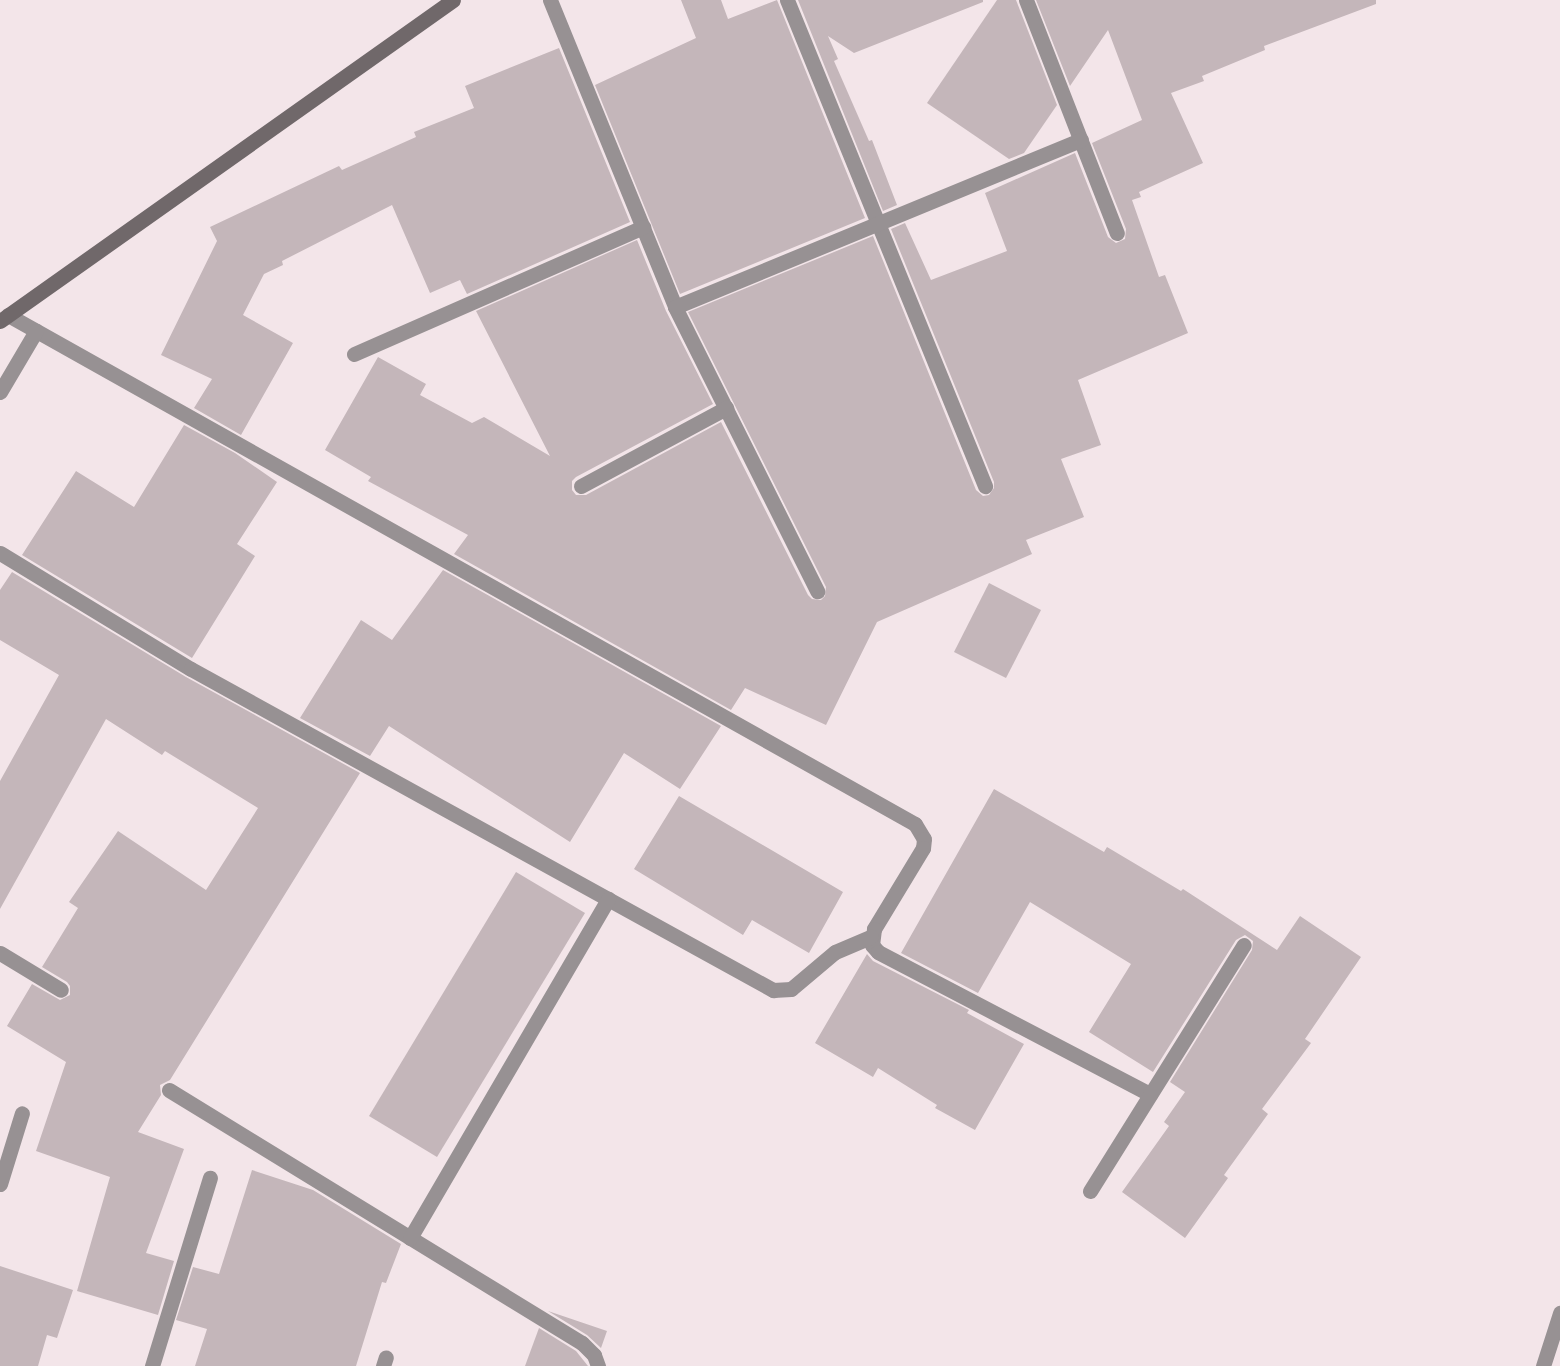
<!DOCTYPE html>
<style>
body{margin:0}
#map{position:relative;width:1560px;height:1366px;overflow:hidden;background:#f3e5e9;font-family:"Work Sans",sans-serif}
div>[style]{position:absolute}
.building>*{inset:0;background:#c4b6ba}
.lane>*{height:15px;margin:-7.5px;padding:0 7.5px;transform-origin:7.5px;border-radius:7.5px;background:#979193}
.street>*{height:15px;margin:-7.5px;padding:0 7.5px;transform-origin:7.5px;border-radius:7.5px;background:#979193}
.secondary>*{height:15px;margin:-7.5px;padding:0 7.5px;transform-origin:7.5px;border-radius:7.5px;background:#70686a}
span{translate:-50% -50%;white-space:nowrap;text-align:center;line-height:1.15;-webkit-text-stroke:4.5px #fef3f6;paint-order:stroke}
</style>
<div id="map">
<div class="building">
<i style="clip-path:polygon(681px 0,721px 0,728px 19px,777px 0,865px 218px,680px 294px,595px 85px,696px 38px)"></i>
<i style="clip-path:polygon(798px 0,983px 0,983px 2px,854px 53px,828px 36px,838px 59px,834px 61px,869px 141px,872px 140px,897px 205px,883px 211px)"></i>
<i style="clip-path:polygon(997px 0,1016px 0,1057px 105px,1024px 153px,1009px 159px,927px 103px)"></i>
<i style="clip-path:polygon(1036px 0,1376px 0,1376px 4px,1264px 46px,1265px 50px,1202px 76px,1204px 81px,1171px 93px,1203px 163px,1139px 192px,1141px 197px,1132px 200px,1159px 277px,1165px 275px,1188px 333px,1078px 380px,1101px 445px,1061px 459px,1084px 517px,1026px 540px,1032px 554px,877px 622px,826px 725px,745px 688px,731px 710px,454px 554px,468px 535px,368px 481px,371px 477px,325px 450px,378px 357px,426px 384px,420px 395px,472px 423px,484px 417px,550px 456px,476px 311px,637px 240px,666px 311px,713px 404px,576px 477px,572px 481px,572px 490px,576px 495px,586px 495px,721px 422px,808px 595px,812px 599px,821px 600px,825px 596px,826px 587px,688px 312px,873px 236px,976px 490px,983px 496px,989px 495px,994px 488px,994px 482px,891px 229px,905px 223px,931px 280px,1007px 251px,985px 193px,1075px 153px,1108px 237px,1116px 243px,1125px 239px,1126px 229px,1092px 143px,1142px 120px,1108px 30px,1070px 86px)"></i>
<i style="clip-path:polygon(559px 48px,630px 222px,467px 294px,460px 280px,430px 293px,392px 205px,282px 261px,283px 265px,264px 274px,243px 315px,293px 343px,241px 435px,194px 408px,212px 379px,161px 355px,217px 241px,210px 227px,339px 166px,342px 170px,416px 137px,414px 132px,474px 108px,465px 86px)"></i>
<i style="clip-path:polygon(184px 425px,235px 453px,277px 482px,237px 544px,255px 556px,192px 658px,22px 555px,76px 471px,134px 507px)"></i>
<i style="clip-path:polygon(443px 570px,721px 726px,680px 789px,624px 753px,570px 842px,389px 726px,370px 756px,300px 718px,361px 620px,392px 640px)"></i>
<i style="clip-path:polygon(12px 572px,186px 677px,360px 773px,170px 1080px,160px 1085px,161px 1095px,138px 1132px,184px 1149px,146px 1253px,174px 1261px,158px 1315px,77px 1291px,110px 1177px,36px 1151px,66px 1062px,7px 1026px,32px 984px,60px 1000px,70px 995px,70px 986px,67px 982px,42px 967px,78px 908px,69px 902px,118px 831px,206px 890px,258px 808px,165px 751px,162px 755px,106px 719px,0 909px,0 781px,59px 675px,0 640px,0 590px)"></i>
<i style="clip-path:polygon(989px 583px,1041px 610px,1006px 678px,954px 652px)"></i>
<i style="clip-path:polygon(994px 789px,1104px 852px,1107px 847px,1181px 891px,1183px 889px,1277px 950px,1300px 916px,1361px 957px,1305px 1039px,1311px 1043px,1262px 1109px,1268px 1114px,1224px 1175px,1228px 1178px,1185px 1238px,1122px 1192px,1169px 1126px,1164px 1122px,1185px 1092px,1170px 1082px,1252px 950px,1253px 941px,1245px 935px,1236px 940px,1153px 1072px,1089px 1032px,1131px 964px,1030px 902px,978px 993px,901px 953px)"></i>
<i style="clip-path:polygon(679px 796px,843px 892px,809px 953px,752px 920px,743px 935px,634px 869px)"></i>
<i style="clip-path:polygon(516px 872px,585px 913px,437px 1157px,369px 1116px)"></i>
<i style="clip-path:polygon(867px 954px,873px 961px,969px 1010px,967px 1013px,1024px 1044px,975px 1130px,935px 1108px,937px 1105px,878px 1068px,873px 1077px,815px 1043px)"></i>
<i style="clip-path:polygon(252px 1170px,313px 1190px,401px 1244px,386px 1283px,382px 1282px,356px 1366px,195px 1366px,207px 1329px,176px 1320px,193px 1267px,219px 1274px)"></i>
<i style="clip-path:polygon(0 1266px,73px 1290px,57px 1338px,47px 1335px,38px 1366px,0 1366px)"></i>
<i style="clip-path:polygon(548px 1311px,607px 1331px,601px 1348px,587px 1335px)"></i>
<i style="clip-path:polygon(539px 1328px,576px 1351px,588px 1366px,525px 1366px)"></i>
</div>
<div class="lane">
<i style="left:1543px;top:1366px;width:56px;rotate:-72.2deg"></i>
</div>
<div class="street">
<i style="left:550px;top:0;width:331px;rotate:67.8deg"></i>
<i style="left:675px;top:307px;width:318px;rotate:63.4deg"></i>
<i style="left:787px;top:0;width:525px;rotate:67.83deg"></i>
<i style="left:1026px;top:0;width:250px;rotate:68.7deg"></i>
<i style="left:675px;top:307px;width:439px;rotate:-22.4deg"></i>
<i style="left:8px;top:315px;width:1040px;rotate:29.3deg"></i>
<i style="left:915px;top:824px;width:17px;rotate:59deg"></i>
<i style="left:924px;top:839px;width:9px;rotate:96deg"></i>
<i style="left:923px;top:848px;width:95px;rotate:121.2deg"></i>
<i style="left:874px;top:929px;width:16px;rotate:97deg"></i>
<i style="left:872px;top:945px;width:9px;rotate:49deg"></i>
<i style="left:878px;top:952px;width:307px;rotate:27.6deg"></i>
<i style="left:354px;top:354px;width:316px;rotate:-23.7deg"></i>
<i style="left:0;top:392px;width:71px;rotate:-59.5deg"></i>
<i style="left:581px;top:486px;width:165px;rotate:-28.3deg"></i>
<i style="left:0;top:553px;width:223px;rotate:31.3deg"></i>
<i style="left:191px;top:669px;width:665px;rotate:28.88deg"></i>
<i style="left:773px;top:990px;width:18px;rotate:-3deg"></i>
<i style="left:791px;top:989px;width:57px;rotate:-40.1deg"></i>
<i style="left:835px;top:952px;width:39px;rotate:-23deg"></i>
<i style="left:0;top:953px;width:71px;rotate:31.2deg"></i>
<i style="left:169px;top:1090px;width:484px;rotate:31.5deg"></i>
<i style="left:582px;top:1343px;width:17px;rotate:45deg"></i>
<i style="left:594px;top:1355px;width:12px;rotate:70deg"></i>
<i style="left:0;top:1184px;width:74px;rotate:-72.8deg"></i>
<i style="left:1090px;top:1191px;width:290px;rotate:-58deg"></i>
<i style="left:410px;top:1238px;width:393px;rotate:-59.7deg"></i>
<i style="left:152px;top:1366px;width:197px;rotate:-72.9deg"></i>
<i style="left:383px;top:1366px;width:9px;rotate:-72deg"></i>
</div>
<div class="secondary">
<i style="left:0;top:321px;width:555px;rotate:-35.32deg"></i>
</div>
</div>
